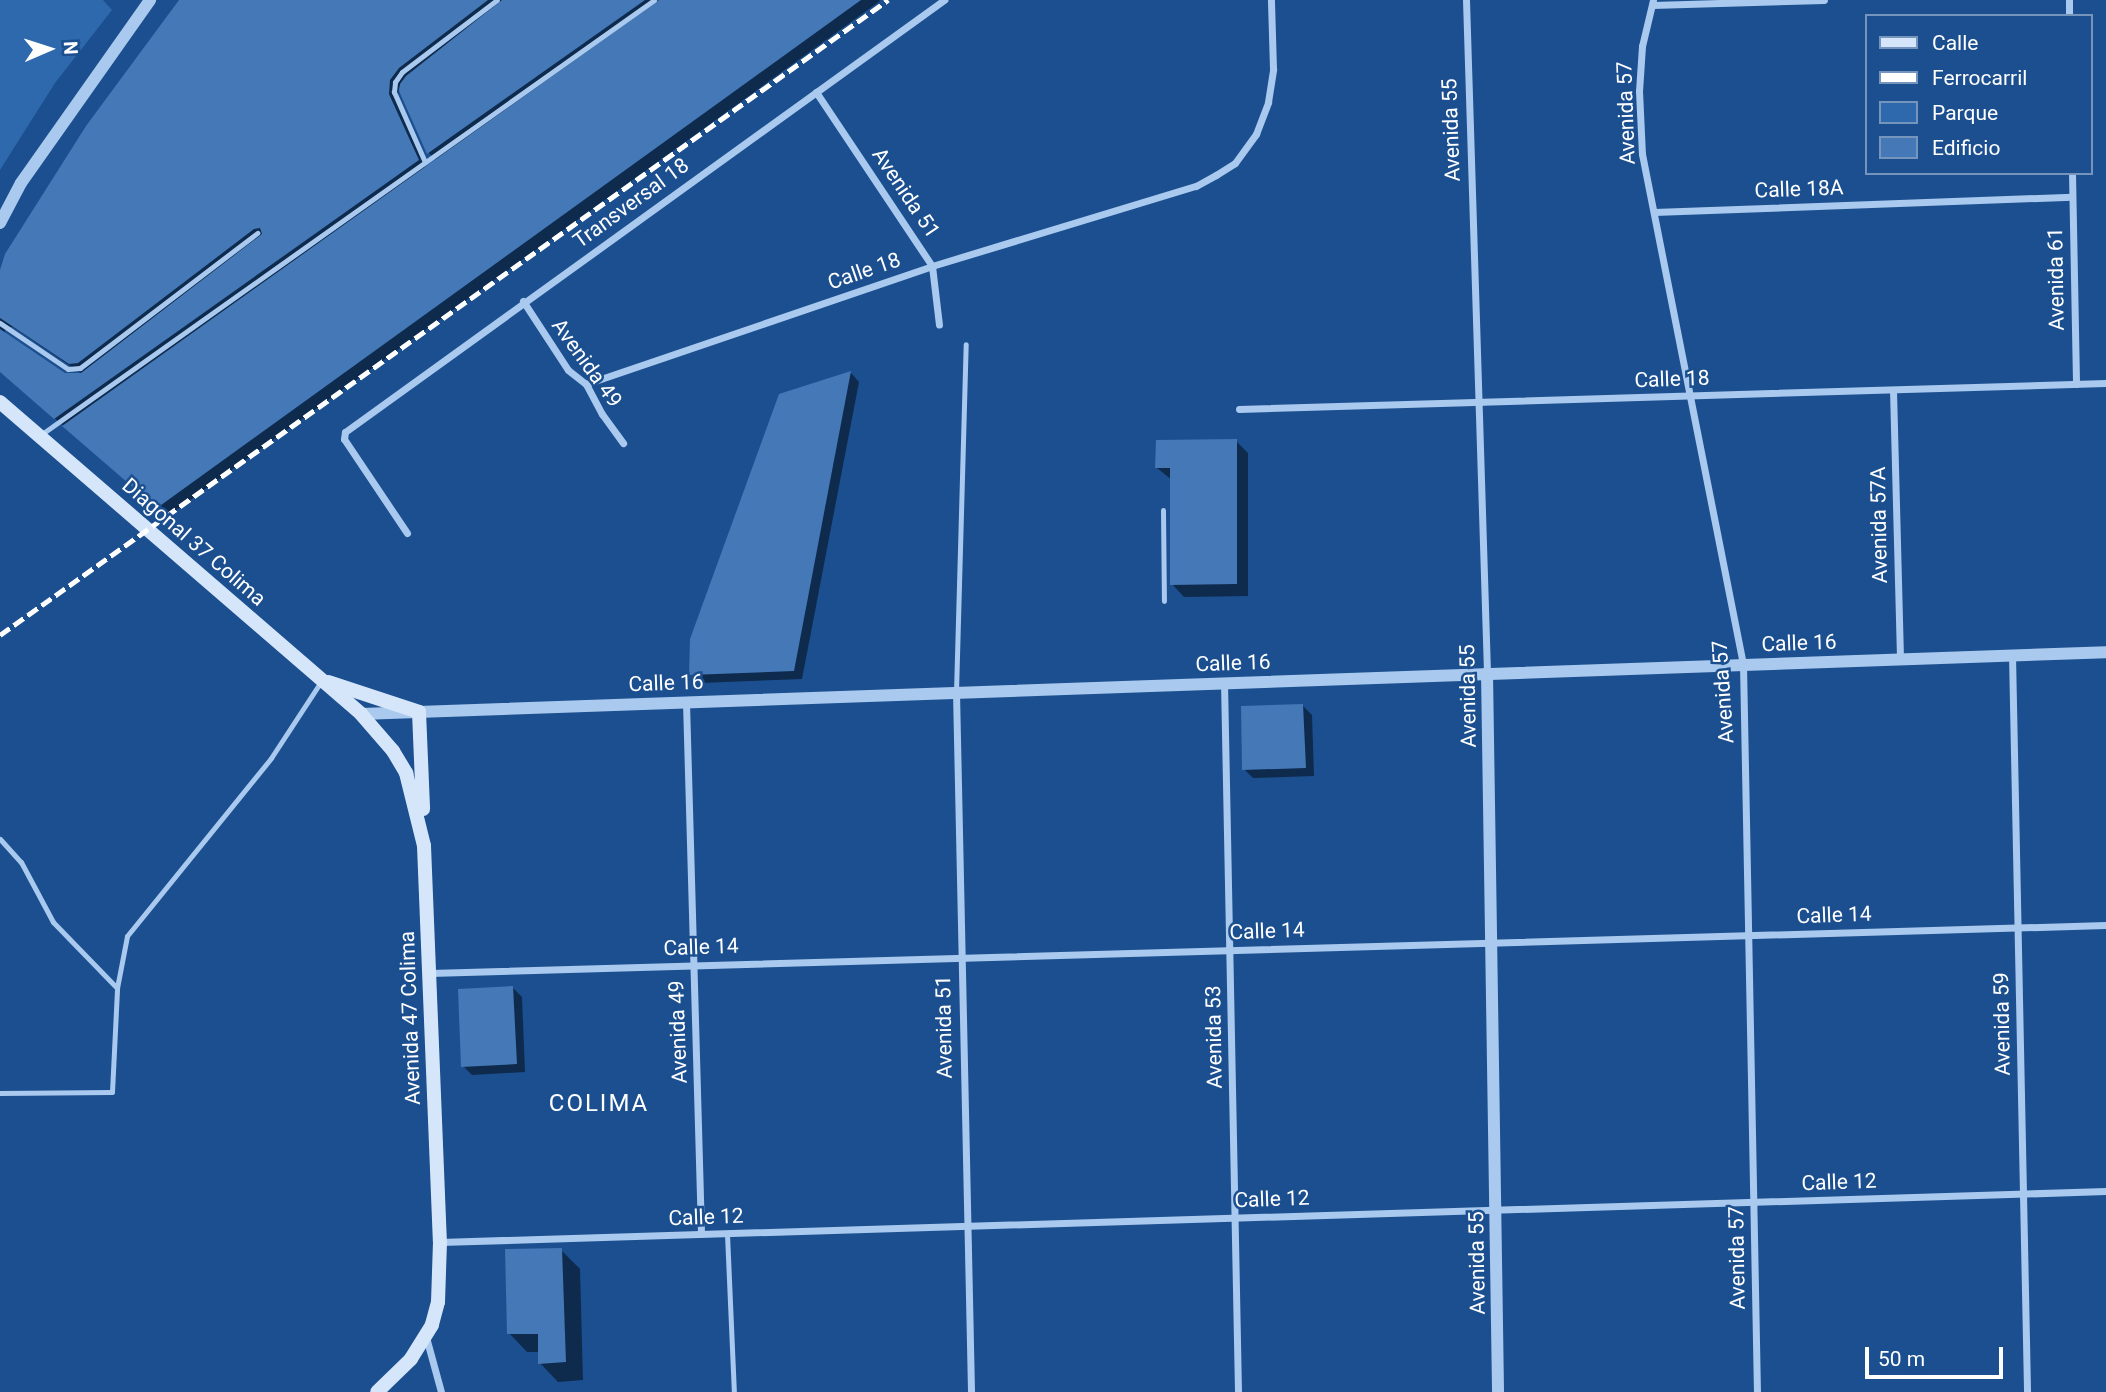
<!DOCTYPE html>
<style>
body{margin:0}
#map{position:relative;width:2106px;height:1392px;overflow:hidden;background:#1b4f8f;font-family:Roboto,sans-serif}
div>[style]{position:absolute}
.green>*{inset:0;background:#2e69ad}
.shadow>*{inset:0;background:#0007}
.building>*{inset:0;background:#4478b7}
.service>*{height:5px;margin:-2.5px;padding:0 2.5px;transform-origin:2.5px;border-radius:2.5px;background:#a9c9ee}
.minor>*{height:7px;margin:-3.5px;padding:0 3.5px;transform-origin:3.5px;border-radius:3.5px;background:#a9c9ee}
.tertiary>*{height:12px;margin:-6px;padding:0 6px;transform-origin:6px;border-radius:6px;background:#a9c9ee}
.secondary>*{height:14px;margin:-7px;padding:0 7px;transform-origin:7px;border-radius:7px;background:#d6e6fa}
.rail>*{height:5px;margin-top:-2.5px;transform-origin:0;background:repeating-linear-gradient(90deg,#fff 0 12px,transparent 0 17px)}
span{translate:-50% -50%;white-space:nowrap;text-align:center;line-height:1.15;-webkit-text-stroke:5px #1b4f8f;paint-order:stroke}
.street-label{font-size:21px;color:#fff}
.quarter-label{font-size:24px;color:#fff;letter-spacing:2px}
.legend{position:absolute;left:1865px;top:14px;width:228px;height:161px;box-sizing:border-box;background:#1b4f8f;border:2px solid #7695bc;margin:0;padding:9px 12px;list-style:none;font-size:21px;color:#fff}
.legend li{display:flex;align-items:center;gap:14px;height:35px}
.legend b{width:35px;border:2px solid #7695bc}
.north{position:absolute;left:14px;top:14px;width:70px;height:70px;-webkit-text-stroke:5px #1b4f8f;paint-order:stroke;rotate:87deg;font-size:19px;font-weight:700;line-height:28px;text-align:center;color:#fff}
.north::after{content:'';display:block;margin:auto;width:24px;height:32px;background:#fff;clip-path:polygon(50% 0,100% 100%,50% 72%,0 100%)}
.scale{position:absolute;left:1865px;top:1347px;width:138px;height:32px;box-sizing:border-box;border:4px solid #fff;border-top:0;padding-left:9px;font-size:21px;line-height:24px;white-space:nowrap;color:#fff;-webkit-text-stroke:5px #1b4f8f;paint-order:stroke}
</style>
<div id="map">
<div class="green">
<i style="clip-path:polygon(0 0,103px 0,112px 10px,55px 83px,0 170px)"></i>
</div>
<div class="shadow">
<i style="clip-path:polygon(evenodd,181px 0,879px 0,880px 1px,168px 516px,0 371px,0 276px,181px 0,399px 86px,429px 153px,438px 162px,426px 170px,397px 104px,399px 86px,181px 0,6px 327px,13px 327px,84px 375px,65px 375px,4px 333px,6px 327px)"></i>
<i style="clip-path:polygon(851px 373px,859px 382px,802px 679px,700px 683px,691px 674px,780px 395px)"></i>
<i style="clip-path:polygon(1236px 441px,1248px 453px,1248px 596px,1184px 597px,1172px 584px,1172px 480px,1157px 468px)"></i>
<i style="clip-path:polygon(1303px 706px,1312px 715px,1314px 776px,1253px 778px,1244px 769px)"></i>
<i style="clip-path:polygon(513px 988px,522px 997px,525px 1072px,472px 1075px,463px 1066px)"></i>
<i style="clip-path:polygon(561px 1250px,580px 1269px,583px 1380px,558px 1382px,540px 1363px,540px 1352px,527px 1352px,509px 1333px)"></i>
</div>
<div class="building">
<i style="clip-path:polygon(179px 0,488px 0,399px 68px,390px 80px,389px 94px,419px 160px,54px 419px,0 372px,0 329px,65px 373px,81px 373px,262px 234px,260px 228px,254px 229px,78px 363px,69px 364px,0 318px,0 270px,5px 254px,86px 126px)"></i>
<i style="clip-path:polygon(502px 0,645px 0,427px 154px,399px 91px,400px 84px,406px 76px)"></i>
<i style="clip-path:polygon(659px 0,861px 0,157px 508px,62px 426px)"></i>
<i style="clip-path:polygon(851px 371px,794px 671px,689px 675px,690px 639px,779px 394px)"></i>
<i style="clip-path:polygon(1237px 439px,1237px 584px,1170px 585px,1170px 468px,1155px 468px,1156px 440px)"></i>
<i style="clip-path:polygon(1303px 704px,1306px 768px,1242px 770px,1241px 706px)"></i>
<i style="clip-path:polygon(513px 986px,517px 1064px,461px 1067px,458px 989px)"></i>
<i style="clip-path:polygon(562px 1248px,566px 1362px,538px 1364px,538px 1334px,507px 1334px,505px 1249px)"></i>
</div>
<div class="service">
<i style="left:425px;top:162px;width:77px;rotate:-113.9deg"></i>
<i style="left:394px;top:92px;width:10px;rotate:-84deg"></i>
<i style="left:395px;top:82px;width:12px;rotate:-55deg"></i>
<i style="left:402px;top:72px;width:119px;rotate:-37.2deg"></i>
<i style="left:0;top:323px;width:82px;rotate:34.1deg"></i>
<i style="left:68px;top:369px;width:12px;rotate:-5deg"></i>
<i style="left:80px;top:368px;width:223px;rotate:-37.3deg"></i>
<i style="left:39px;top:436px;width:754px;rotate:-35.33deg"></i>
<i style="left:1163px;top:510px;width:91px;rotate:89.4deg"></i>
<i style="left:956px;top:692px;width:348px;rotate:-88.4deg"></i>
<i style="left:0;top:839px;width:31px;rotate:48deg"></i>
<i style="left:21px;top:862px;width:68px;rotate:61.9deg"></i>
<i style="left:53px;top:922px;width:92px;rotate:45.9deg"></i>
<i style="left:0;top:1093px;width:112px;rotate:-0.5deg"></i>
<i style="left:112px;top:1092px;width:104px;rotate:-87.2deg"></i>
<i style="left:117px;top:988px;width:53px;rotate:-79.1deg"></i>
<i style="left:127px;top:936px;width:229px;rotate:-51deg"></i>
<i style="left:271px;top:758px;width:93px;rotate:-56.8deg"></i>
<i style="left:727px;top:1234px;width:158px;rotate:87.5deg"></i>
</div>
<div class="minor">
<i style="left:1466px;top:0;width:673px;rotate:88.21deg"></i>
<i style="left:1653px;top:0;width:47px;rotate:103.4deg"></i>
<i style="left:1642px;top:46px;width:45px;rotate:93.8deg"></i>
<i style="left:1639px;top:91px;width:63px;rotate:87.3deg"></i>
<i style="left:1642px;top:154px;width:520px;rotate:78.8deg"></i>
<i style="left:1743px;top:664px;width:728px;rotate:88.9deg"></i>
<i style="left:2069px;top:0;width:16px;rotate:90deg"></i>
<i style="left:1652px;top:5px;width:172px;rotate:-1.7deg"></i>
<i style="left:816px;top:92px;width:209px;rotate:56.3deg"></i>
<i style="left:932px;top:266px;width:59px;rotate:83.2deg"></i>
<i style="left:2072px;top:173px;width:211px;rotate:88.9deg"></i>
<i style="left:1654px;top:212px;width:418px;rotate:-2.1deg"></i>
<i style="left:523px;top:301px;width:82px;rotate:56.9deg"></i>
<i style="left:568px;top:370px;width:23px;rotate:38deg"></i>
<i style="left:586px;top:384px;width:34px;rotate:62deg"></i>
<i style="left:602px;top:414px;width:36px;rotate:54deg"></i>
<i style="left:586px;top:384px;width:366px;rotate:-18.8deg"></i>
<i style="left:932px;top:266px;width:276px;rotate:-16.9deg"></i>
<i style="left:1196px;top:186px;width:23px;rotate:-29deg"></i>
<i style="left:1216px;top:175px;width:22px;rotate:-32deg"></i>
<i style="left:1235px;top:163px;width:36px;rotate:-54deg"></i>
<i style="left:1256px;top:134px;width:34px;rotate:-69deg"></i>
<i style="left:1268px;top:102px;width:33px;rotate:-81deg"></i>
<i style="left:1273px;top:69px;width:69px;rotate:-91.7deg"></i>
<i style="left:1893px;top:390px;width:269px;rotate:88.5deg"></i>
<i style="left:1239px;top:409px;width:867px;rotate:-1.72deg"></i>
<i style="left:407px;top:533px;width:113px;rotate:-123.8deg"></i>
<i style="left:344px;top:439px;width:7px;rotate:-82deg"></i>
<i style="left:345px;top:432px;width:739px;rotate:-35.8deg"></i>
<i style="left:2012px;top:655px;width:737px;rotate:88.83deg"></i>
<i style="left:1224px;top:682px;width:710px;rotate:88.87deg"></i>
<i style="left:956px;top:692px;width:700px;rotate:88.77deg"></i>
<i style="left:686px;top:702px;width:532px;rotate:88.38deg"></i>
<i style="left:430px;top:973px;width:1677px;rotate:-1.64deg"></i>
<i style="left:440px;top:1242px;width:1667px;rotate:-1.75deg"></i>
<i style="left:426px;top:1337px;width:57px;rotate:74.7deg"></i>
</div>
<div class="tertiary">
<i style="left:0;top:223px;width:45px;rotate:-62.3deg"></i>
<i style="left:21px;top:183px;width:224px;rotate:-54.8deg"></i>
<i style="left:1487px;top:673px;width:719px;rotate:89.12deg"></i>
<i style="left:361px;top:714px;width:1746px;rotate:-2.03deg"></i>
</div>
<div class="secondary">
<i style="left:0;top:402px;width:477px;rotate:40.8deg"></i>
<i style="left:361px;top:714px;width:49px;rotate:49.1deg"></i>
<i style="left:393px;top:751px;width:26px;rotate:59deg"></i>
<i style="left:406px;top:773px;width:75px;rotate:76.1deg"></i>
<i style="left:424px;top:846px;width:396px;rotate:87.7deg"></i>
<i style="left:440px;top:1242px;width:60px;rotate:91.9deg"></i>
<i style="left:438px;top:1302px;width:24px;rotate:105deg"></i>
<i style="left:432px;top:1325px;width:40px;rotate:122deg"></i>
<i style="left:411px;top:1359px;width:47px;rotate:135.9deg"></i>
<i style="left:328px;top:682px;width:96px;rotate:18.2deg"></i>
<i style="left:419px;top:712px;width:97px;rotate:87.6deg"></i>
</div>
<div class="rail">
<i style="left:0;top:635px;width:1092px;rotate:-35.57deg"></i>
</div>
<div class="street-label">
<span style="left:1626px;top:113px;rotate:-92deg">Avenida 57</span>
<span style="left:1451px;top:130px;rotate:-92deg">Avenida 55</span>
<span style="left:1799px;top:189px;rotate:-2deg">Calle 18A</span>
<span style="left:906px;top:193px;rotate:56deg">Avenida 51</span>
<span style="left:631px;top:203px;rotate:-36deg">Transversal 18</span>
<span style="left:864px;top:271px;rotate:-19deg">Calle 18</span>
<span style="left:2056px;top:279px;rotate:-91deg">Avenida 61</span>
<span style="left:587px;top:363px;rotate:54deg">Avenida 49</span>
<span style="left:1672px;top:379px;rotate:-2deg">Calle 18</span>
<span style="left:1879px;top:525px;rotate:-91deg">Avenida 57A</span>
<span style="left:194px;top:542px;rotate:41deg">Diagonal 37 Colima</span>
<span style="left:1799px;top:643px;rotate:-2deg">Calle 16</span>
<span style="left:1233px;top:663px;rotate:-2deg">Calle 16</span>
<span style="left:666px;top:683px;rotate:-2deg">Calle 16</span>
<span style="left:1723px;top:692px;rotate:-94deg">Avenida 57</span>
<span style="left:1468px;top:696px;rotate:-91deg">Avenida 55</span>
<span style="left:1834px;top:915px;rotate:-2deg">Calle 14</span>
<span style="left:1267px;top:931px;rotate:-2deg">Calle 14</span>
<span style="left:701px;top:947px;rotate:-2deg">Calle 14</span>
<span style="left:410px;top:1018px;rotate:-92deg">Avenida 47 Colima</span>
<span style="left:2002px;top:1024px;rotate:-91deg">Avenida 59</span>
<span style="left:944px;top:1027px;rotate:-91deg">Avenida 51</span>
<span style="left:678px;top:1032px;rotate:-92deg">Avenida 49</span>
<span style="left:1214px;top:1037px;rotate:-91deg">Avenida 53</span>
<span style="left:1839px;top:1182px;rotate:-2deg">Calle 12</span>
<span style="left:1272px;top:1199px;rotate:-2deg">Calle 12</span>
<span style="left:706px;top:1217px;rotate:-2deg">Calle 12</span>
<span style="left:1737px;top:1258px;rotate:-91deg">Avenida 57</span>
<span style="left:1477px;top:1263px;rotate:-91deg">Avenida 55</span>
</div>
<div class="quarter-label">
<span style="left:599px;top:1104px">COLIMA</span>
</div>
<ul class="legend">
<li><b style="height:9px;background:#d6e6fa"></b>Calle</li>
<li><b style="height:9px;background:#fff"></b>Ferrocarril</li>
<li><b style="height:19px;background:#2e69ad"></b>Parque</li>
<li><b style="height:19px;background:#4478b7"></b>Edificio</li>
</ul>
<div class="north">N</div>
<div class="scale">50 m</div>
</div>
